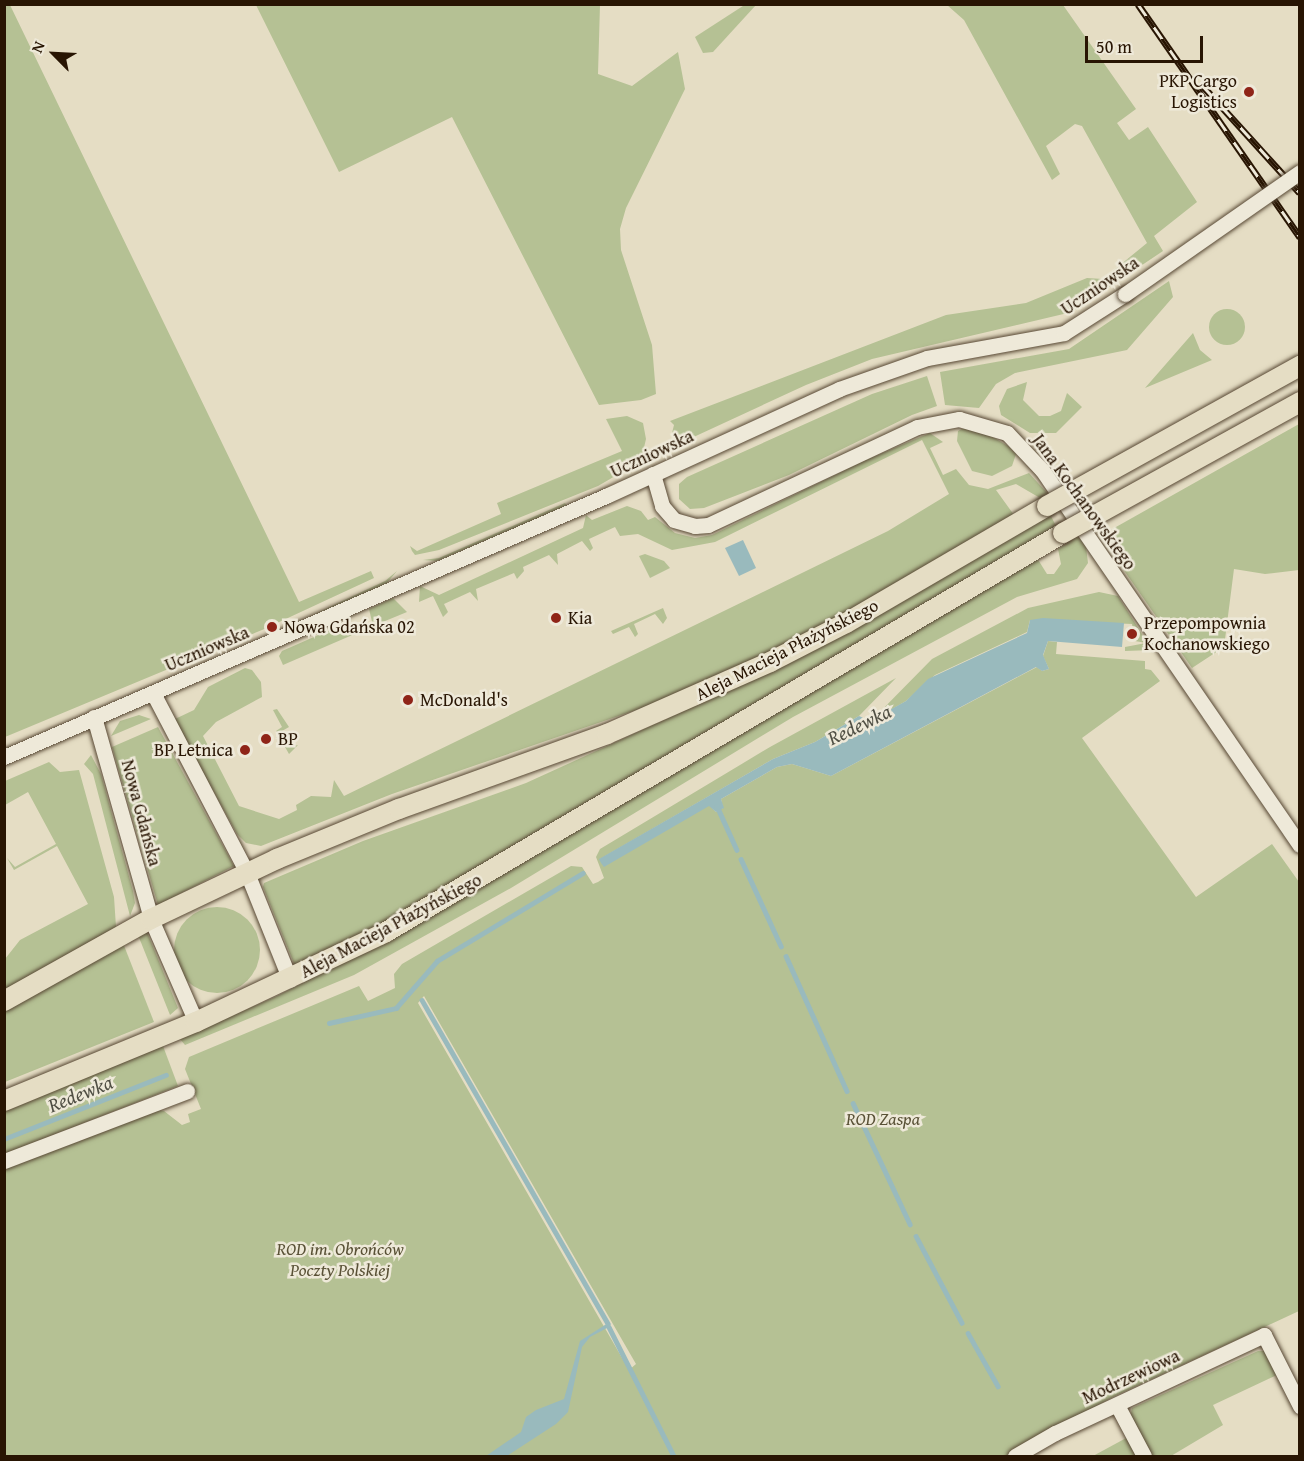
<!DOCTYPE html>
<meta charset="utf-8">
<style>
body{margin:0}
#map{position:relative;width:1304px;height:1461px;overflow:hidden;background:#e5ddc4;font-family:"Gentium Book Plus",serif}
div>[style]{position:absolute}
.green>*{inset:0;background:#b5c194}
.round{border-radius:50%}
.water>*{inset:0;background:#99babd}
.stream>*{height:4.5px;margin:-2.25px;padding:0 2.25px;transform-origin:2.25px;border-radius:2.25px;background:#99babd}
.roads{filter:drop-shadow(0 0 2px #574733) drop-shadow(0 0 2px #574733)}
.minor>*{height:15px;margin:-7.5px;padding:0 7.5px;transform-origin:7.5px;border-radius:7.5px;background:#eee9d9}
.major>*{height:20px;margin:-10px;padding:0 10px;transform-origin:10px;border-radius:10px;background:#e5ddc4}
.rail>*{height:7px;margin-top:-3.5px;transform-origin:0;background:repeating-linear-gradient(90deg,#eee9d9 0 14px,#281503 0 28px);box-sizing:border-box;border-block:2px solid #281503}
.bridges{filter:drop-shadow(0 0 2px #574733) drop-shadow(0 0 2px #574733)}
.minor-bridge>*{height:15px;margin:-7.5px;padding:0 7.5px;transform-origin:7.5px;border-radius:7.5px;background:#eee9d9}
.major-bridge>*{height:20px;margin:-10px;padding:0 10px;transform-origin:10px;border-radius:10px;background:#e5ddc4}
.dots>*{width:16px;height:16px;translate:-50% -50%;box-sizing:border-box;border:3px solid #eee9d9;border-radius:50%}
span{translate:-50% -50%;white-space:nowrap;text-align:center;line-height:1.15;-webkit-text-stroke:5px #eee9d9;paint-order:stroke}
.poi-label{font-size:18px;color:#281503}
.right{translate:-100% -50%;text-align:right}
.left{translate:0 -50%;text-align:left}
.street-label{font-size:18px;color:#281503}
.park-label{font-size:18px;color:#595136;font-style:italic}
.water-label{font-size:20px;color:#504f44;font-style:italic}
.frame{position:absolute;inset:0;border:6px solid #281503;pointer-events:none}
.north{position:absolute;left:24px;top:24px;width:60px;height:60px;-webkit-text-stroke:4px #eee9d9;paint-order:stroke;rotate:294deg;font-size:16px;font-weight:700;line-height:24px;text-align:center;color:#281503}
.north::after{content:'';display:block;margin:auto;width:21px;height:27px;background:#281503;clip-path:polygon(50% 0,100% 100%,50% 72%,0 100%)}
.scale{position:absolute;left:1085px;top:36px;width:118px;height:27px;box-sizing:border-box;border:3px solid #281503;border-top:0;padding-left:8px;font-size:18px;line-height:21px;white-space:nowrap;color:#281503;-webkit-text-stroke:4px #eee9d9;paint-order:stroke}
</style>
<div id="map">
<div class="green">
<i style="clip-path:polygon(746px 4px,756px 5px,713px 52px,703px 53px,695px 37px)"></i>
<i style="clip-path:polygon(10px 5px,299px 602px,371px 571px,374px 578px,262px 630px,5px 737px,4px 5px)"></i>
<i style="clip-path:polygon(256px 5px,600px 5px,598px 74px,632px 86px,678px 52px,685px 89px,626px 208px,620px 229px,621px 250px,652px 345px,656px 394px,641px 400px,599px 405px,452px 117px,339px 172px)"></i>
<i style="clip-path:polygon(947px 5px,1063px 5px,1136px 109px,1117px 123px,1129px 140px,1148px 127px,1197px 202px,1154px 236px,1163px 251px,1072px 312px,872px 359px,806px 385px,685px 441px,677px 441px,672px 433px,674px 425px,670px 421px,946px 315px,1026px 303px,1087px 278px,1103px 279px,1147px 243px,1082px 126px,1075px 124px,1046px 146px,1060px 174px,1052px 180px,964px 20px)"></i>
<i style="clip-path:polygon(1169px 281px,1173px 297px,1127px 350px,1015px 373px,996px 384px,979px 408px,945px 405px,940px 372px,1069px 349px)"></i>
<i class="round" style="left:1209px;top:309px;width:36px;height:36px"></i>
<i style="clip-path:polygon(1193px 333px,1200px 350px,1212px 360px,1145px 388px)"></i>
<i style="clip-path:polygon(927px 376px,937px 406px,912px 415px,789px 475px,704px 508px,690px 509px,679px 499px,679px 484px,687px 477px,872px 394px)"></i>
<i style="clip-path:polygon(1027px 382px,1023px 400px,1039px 416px,1050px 416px,1061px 411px,1067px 393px,1082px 407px,1056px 433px,1030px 433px,1001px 415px,999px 406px,1007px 389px)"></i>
<i style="clip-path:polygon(627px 416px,643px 423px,646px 439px,642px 456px,629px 468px,598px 486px,439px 550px,415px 555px,412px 551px,410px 546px,417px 551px,501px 514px,497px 503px,622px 451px,606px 419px)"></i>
<i style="clip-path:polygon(1299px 424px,1299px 570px,1265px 574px,1234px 569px,1224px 647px,1192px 668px,1100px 536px)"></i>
<i style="clip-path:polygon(964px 428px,991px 436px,1008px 446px,1016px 454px,1012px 466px,992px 476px,972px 471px,957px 441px,958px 431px)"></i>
<i style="clip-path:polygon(930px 433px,943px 442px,930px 448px,943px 475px,956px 469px,969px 485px,988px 489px,1029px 473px,1048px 494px,1040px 498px,1016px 484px,996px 490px,1014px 515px,887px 591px,762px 656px,668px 699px,392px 794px,261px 846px,246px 843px,237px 834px,178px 727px,175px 719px,194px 710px,208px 687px,245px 668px,252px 670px,261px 682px,262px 697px,216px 722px,203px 736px,239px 806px,279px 819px,297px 810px,296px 805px,311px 796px,331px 797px,334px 780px,344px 796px,888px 531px,949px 494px,922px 440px,715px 542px,672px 550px,638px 534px,620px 536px,615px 527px,589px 539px,593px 548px,590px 551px,582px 541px,557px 554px,558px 565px,549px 555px,523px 567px,524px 571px,517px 579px,514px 573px,476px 589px,478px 601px,470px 592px,444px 604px,448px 612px,443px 617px,433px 596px,419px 602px,420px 586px,439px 595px,583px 528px,586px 515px,592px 520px,627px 506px,641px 511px,648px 520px,655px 517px,675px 533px,695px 538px,712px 535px,866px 460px)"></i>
<i style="clip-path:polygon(565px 503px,567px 506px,437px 561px,423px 560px,439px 558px)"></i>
<i style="clip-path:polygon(1050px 514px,1056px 526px,960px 584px,369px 931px,295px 966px,263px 887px,264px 883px,363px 841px,526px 783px,754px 679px,903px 601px)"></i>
<i style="clip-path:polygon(1078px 536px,1086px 547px,1088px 563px,1077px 579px,1017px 597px,793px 717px,511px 888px,354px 975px,185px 1045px,180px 1039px,277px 996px,415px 926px,1037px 558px,1047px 574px,1054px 574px,1061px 564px,1058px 549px)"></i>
<i style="clip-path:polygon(645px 554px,664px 561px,670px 568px,650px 578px,639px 556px)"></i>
<i style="clip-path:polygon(397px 571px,386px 584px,306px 618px,385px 581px)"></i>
<i style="clip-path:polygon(1099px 592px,1118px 596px,1152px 650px,1125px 651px,1125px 647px,1146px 643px,1135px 641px,1132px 624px,1030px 620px,1027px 632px,935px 675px,906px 701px,870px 722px,932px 659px,1028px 608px)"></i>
<i style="clip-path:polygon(393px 598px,407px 612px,373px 626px,369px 609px)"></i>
<i style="clip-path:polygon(663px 608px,667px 618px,663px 624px,655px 614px,634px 624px,638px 634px,635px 637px,629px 627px,613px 634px,611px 631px)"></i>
<i style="clip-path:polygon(348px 622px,357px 633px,283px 665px,279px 656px,282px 651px)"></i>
<i style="clip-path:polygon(evenodd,1048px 641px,1057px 642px,1056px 654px,1145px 661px,1145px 669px,1151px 670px,1160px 681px,1082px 738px,1196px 897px,1272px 844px,1299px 882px,1299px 1311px,1113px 1397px,1005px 1456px,5px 1456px,5px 1168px,152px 1109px,164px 1111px,182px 1125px,190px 1122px,188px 1114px,201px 1109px,185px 1069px,189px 1057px,359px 986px,368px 1001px,395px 988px,394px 974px,402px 964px,571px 866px,582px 867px,593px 884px,598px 882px,604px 878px,596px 857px,600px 849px,770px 747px,896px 678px,859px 716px,815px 742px,773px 759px,600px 859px,604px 866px,709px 805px,716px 812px,723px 808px,721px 799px,777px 767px,792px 764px,831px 776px,1037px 667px,1042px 671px,1049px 669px,1043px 656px,1048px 641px,424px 996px,636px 1364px,629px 1370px,418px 1003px,424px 996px)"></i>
<i style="clip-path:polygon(277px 709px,289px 727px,282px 731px,290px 747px,298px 745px,289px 754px,276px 731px,282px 727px,273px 710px)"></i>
<i style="clip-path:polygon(139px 715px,151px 719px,111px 736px,120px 721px)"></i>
<i style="clip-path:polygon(158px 727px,234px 866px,158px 905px,112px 747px)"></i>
<i style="clip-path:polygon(91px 755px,101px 774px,133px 891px,135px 903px,130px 916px,93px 774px,84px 764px)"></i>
<i style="clip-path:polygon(49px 762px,60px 772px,79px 770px,114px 897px,116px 927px,5px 990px,5px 959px,20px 940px,88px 904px,57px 846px,14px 870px,7px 858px,15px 867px,56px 844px,28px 792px,5px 805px,5px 781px)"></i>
<i class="round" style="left:174px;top:907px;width:86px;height:86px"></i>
<i style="clip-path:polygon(147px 932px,178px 1008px,170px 1015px,138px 935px)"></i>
<i style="clip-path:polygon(123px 943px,154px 1022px,5px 1082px,5px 1010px)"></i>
<i style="clip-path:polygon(163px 1046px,178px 1086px,5px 1154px,5px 1110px)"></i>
<i style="clip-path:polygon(1258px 1351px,1264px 1351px,1279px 1374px,1213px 1405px,1223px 1425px,1171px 1456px,1151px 1456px,1130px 1419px,1132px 1408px)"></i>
<i style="clip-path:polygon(1128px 1437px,1139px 1456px,1093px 1456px)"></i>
</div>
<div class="water">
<i style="clip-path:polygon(743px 540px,756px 568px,739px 576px,725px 548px)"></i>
<i style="clip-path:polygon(1043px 618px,1124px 623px,1122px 647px,1048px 641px,1043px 655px,1049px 669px,1042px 671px,1036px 667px,831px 776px,792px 764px,777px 767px,721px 799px,724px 808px,716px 812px,709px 806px,604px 867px,601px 863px,599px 859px,773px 759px,815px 742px,859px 716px,870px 721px,906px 701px,928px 679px,1027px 633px,1030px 620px)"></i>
<i style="clip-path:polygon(608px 1323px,609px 1327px,590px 1337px,582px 1347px,568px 1412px,556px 1424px,507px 1456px,486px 1456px,521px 1432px,526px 1417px,536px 1410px,564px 1399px,580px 1341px)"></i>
</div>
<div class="stream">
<i style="left:717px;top:806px;width:48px;rotate:65.6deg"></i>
<i style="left:741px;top:859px;width:96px;rotate:65.3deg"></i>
<i style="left:786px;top:956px;width:148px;rotate:65.7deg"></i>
<i style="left:422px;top:1000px;width:373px;rotate:60.1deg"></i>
<i style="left:329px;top:1023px;width:69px;rotate:-12.6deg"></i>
<i style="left:396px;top:1008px;width:62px;rotate:-48.9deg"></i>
<i style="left:437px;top:961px;width:170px;rotate:-31.1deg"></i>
<i style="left:853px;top:1103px;width:134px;rotate:64.8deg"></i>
<i style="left:4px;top:1139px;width:174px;rotate:-21.6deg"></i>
<i style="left:916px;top:1236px;width:98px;rotate:62.1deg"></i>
<i style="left:609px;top:1327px;width:144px;rotate:63.3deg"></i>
<i style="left:968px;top:1333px;width:61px;rotate:60.5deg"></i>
</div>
<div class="roads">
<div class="minor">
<i style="left:653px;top:474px;width:33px;rotate:74deg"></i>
<i style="left:662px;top:506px;width:18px;rotate:49deg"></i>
<i style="left:674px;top:520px;width:22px;rotate:16deg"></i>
<i style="left:695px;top:526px;width:13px;rotate:-4deg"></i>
<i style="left:708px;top:525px;width:231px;rotate:-25.1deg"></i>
<i style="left:917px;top:427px;width:43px;rotate:-10.8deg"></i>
<i style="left:959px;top:419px;width:50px;rotate:16.3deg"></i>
<i style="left:1007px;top:433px;width:51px;rotate:46.6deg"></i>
<i style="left:1042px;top:470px;width:455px;rotate:55.5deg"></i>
<i style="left:153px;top:693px;width:203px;rotate:62.4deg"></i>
<i style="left:247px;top:873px;width:115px;rotate:68.1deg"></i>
<i style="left:94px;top:717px;width:210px;rotate:74.2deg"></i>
<i style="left:151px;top:919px;width:112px;rotate:66.4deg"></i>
<i style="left:4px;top:757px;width:658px;rotate:-23.45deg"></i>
<i style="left:608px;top:495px;width:254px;rotate:-24.6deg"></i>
<i style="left:839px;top:389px;width:93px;rotate:-19.4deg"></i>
<i style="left:927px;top:358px;width:139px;rotate:-10.3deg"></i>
<i style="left:1064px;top:333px;width:72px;rotate:-32.6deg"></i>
<i style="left:4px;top:1161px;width:196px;rotate:-20.9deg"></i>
<i style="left:1117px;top:1405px;width:58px;rotate:62.1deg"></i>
<i style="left:1015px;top:1456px;width:46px;rotate:-29.9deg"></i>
<i style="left:1055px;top:1433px;width:231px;rotate:-25.1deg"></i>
<i style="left:1264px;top:1335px;width:80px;rotate:63.1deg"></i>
</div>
<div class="major">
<i style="left:4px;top:1001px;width:168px;rotate:-29.2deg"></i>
<i style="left:151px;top:919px;width:140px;rotate:-25.5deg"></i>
<i style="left:277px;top:859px;width:132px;rotate:-22.3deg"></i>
<i style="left:399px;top:809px;width:221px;rotate:-19.8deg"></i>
<i style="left:607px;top:734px;width:178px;rotate:-23.8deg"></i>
<i style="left:770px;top:662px;width:85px;rotate:-27.2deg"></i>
<i style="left:846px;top:623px;width:233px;rotate:-30.2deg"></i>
<i style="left:4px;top:1101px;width:208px;rotate:-22.4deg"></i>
<i style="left:196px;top:1022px;width:210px;rotate:-25.3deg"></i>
<i style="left:386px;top:932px;width:786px;rotate:-30.51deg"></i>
</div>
</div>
<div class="rail">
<i style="left:1138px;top:4px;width:284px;rotate:55.2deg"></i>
<i style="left:1203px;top:86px;width:144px;rotate:47.8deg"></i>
</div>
<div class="bridges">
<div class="minor-bridge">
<i style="left:1125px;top:294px;width:213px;rotate:-34.9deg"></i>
</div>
<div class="major-bridge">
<i style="left:1047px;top:506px;width:289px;rotate:-29deg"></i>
<i style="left:1063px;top:533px;width:271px;rotate:-28.9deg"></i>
</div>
</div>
<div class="dots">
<i style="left:1249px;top:92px;background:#8f2418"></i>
<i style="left:556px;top:618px;background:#8f2418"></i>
<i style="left:272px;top:627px;background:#8f2418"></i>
<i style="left:1132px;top:634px;background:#8f2418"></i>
<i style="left:408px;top:700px;background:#8f2418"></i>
<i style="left:266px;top:739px;background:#8f2418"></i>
<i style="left:245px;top:750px;background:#8f2418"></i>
</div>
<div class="poi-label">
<span class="right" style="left:1237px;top:92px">PKP Cargo<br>Logistics</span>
<span class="left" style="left:568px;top:618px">Kia</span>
<span class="left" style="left:1144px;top:634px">Przepompownia<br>Kochanowskiego</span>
<span class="left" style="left:284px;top:627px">Nowa Gdańska 02</span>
<span class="left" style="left:420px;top:700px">McDonald's</span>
<span class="left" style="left:278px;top:739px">BP</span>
<span class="right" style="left:233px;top:750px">BP Letnica</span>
</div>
<div class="street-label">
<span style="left:1100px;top:286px;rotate:-34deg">Uczniowska</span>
<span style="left:652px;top:454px;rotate:-25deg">Uczniowska</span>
<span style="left:1084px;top:502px;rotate:54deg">Jana Kochanowskiego</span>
<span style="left:207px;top:649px;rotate:-23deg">Uczniowska</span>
<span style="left:787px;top:650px;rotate:-27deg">Aleja Macieja Płażyńskiego</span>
<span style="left:141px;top:813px;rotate:75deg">Nowa Gdańska</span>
<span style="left:391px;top:926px;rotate:-28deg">Aleja Macieja Płażyńskiego</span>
<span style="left:1131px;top:1377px;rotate:-25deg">Modrzewiowa</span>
</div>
<div class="park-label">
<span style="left:883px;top:1119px">ROD Zaspa</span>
<span style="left:340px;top:1260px">ROD im. Obrońców<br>Poczty Polskiej</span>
</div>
<div class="water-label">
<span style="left:859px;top:724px;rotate:-26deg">Redewka</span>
<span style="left:80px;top:1093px;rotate:-22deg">Redewka</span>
</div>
<div class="frame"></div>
<div class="north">N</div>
<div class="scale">50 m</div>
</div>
